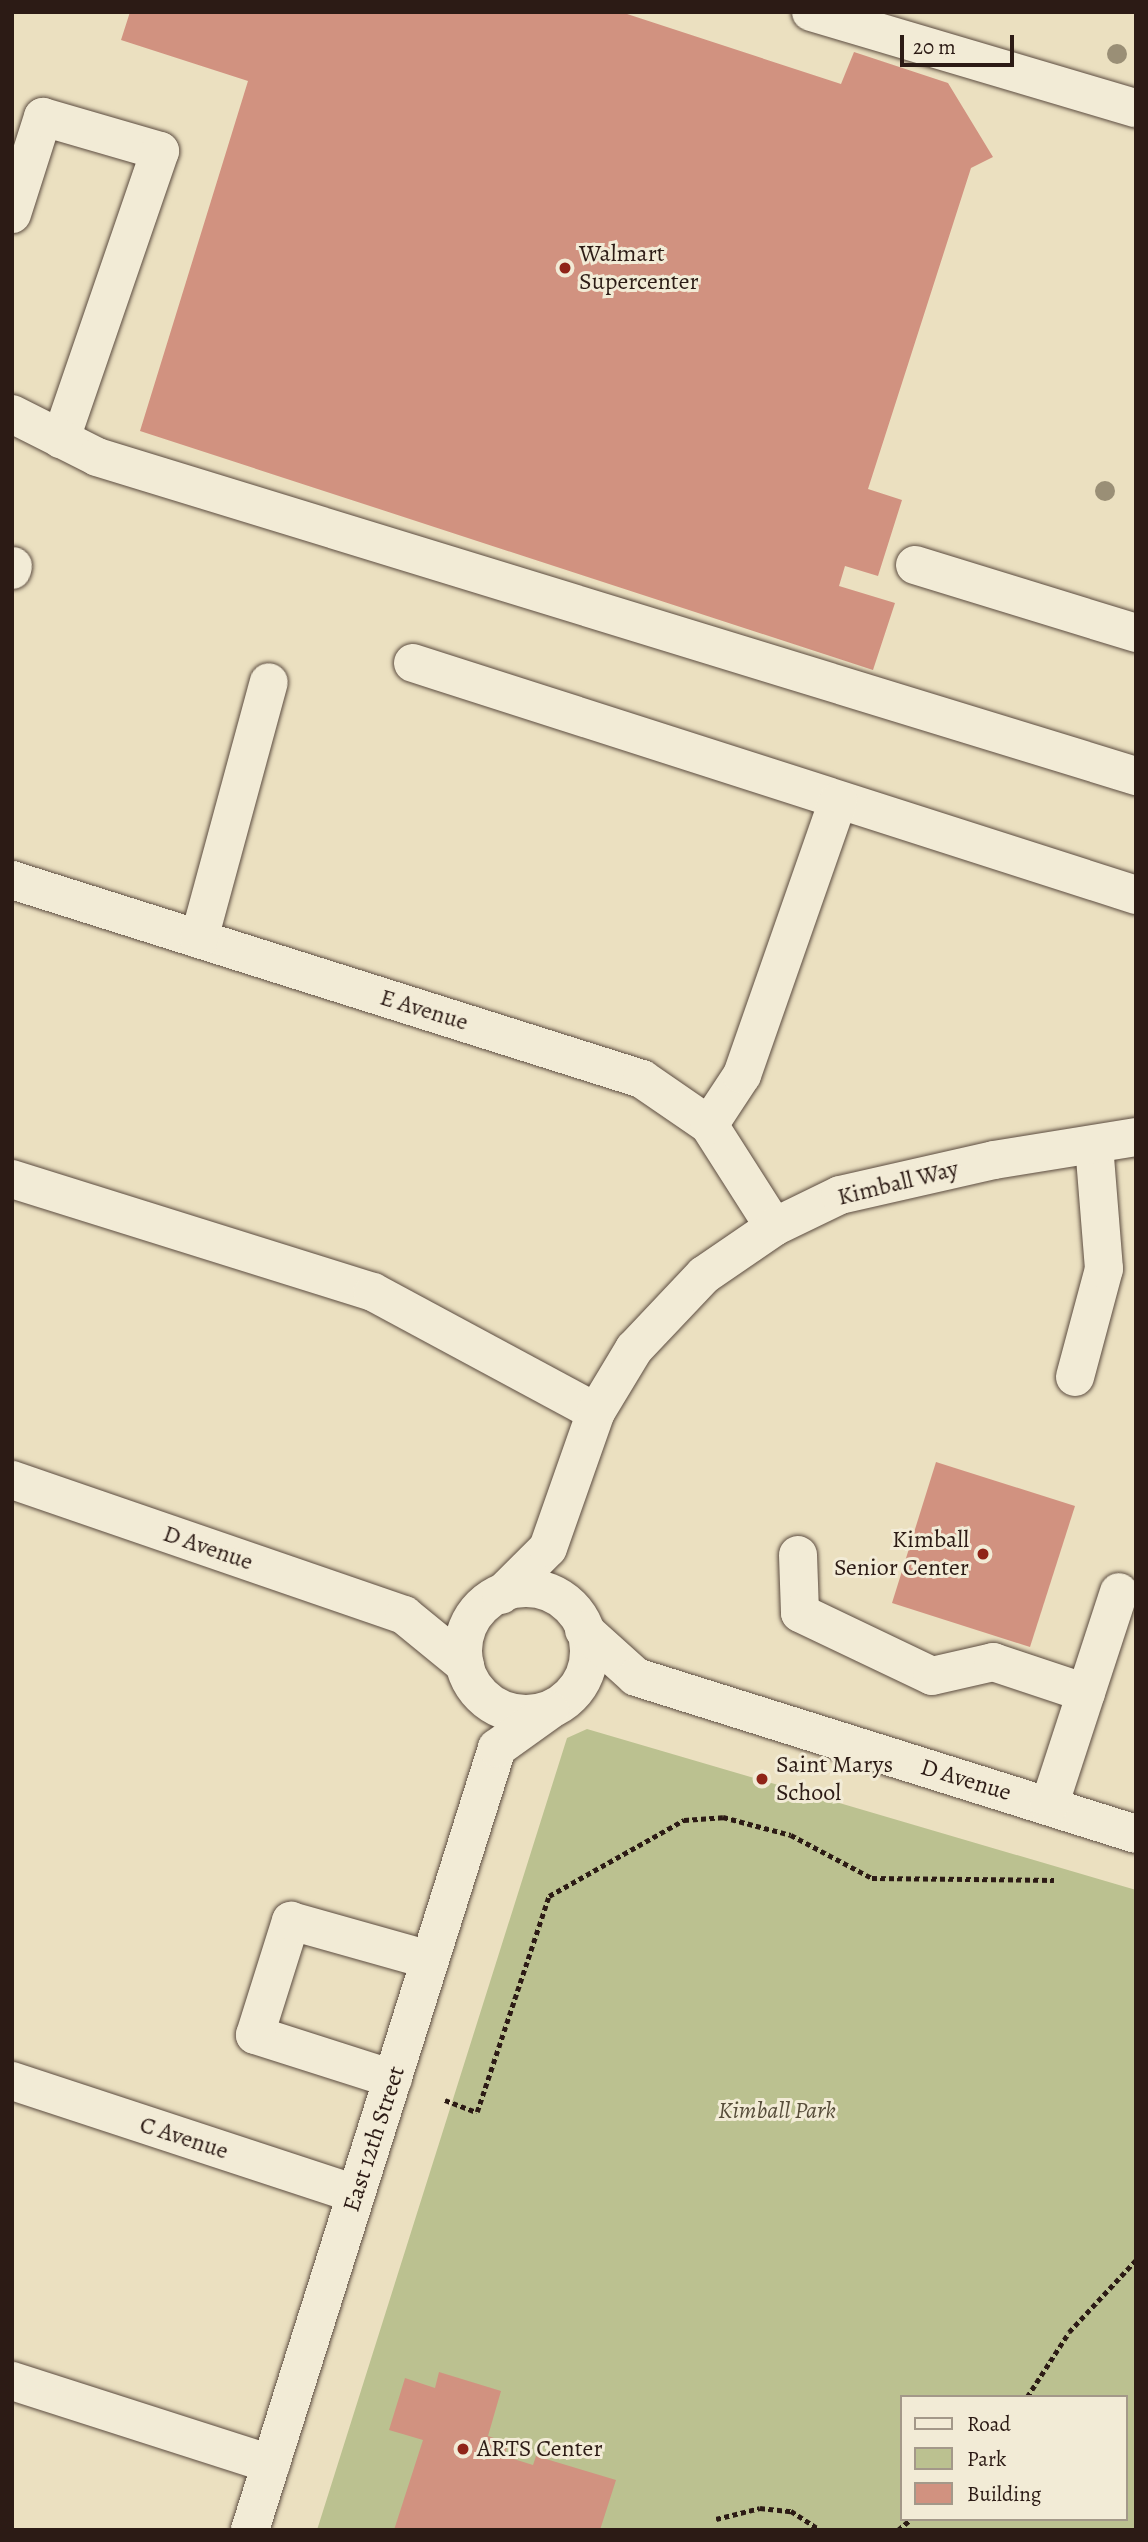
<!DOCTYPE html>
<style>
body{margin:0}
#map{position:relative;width:1148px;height:2542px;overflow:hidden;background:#ebe0c0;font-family:Alegreya,serif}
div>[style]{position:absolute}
.green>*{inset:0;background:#bbc190}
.building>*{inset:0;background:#d19280}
.path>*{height:4.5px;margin-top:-2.25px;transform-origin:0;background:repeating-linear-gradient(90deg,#2c1b15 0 5px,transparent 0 8.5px)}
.roads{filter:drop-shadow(0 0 2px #5c4c40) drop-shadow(0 0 2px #5c4c40)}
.minor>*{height:38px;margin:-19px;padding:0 19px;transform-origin:19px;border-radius:19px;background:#f2ebd6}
.minor>.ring{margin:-19px;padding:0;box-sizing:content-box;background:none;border:38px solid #f2ebd6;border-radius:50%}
.trees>*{width:20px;height:20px;margin:-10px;border-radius:50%;background:#9a8f76}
.dots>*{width:19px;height:19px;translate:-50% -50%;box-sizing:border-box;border:4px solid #f2ebd6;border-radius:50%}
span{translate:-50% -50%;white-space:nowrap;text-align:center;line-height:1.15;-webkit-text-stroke:6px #f2ebd6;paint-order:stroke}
.poi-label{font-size:24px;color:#2c1b15}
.left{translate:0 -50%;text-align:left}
.right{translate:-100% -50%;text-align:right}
.street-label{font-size:24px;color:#2c1b15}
.park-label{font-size:24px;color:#574d3a;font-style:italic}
.frame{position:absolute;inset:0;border:14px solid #2c1b15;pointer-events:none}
.legend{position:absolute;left:900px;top:2395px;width:228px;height:126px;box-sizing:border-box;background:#f2ebd6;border:2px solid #a39889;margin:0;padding:9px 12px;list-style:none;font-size:21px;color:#2c1b15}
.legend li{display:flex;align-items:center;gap:14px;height:35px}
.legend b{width:35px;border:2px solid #a39889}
.scale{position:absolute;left:900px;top:35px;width:114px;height:32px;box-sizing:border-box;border:4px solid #2c1b15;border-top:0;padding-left:9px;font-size:21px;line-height:24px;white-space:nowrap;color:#2c1b15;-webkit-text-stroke:5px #f2ebd6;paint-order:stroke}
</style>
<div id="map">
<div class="green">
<i style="clip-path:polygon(evenodd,587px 1729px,1136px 1890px,1136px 2530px,317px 2530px,567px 1738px,587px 1729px,901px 2397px,1125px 2397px,1125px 2519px,901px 2519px,901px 2397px)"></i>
</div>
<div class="building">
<i style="clip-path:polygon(130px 12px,621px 12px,841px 84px,854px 52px,948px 83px,993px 157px,971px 168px,868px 489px,902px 500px,878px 576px,845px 566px,839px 586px,895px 603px,873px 670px,140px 431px,248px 81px,121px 40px)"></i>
<i style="clip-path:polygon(936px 1462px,1075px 1506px,1030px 1647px,892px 1603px)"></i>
<i style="clip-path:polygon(439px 2372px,501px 2391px,488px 2436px,509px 2443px,504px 2456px,533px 2465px,536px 2456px,616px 2480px,600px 2530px,394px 2530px,423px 2440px,389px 2430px,405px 2378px,435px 2388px)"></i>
</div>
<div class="path">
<i style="left:445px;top:2100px;width:34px;rotate:21deg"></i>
<i style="left:477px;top:2112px;width:228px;rotate:-71.6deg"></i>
<i style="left:549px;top:1896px;width:155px;rotate:-29.4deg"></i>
<i style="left:684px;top:1820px;width:39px;rotate:-4deg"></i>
<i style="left:723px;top:1817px;width:70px;rotate:14.8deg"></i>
<i style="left:791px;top:1835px;width:92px;rotate:28deg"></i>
<i style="left:872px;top:1878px;width:182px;rotate:0.6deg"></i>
<i style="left:1027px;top:2397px;width:77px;rotate:-57.1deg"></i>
<i style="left:1069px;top:2332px;width:98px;rotate:-47.1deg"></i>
<i style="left:716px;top:2519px;width:45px;rotate:-14deg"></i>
<i style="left:760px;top:2508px;width:31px;rotate:6deg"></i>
<i style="left:791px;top:2511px;width:35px;rotate:33deg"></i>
<i style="left:898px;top:2530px;width:17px;rotate:-40deg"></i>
</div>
<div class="roads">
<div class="minor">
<i style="left:811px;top:12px;width:339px;rotate:16.5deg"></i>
<i style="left:12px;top:214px;width:102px;rotate:-72.3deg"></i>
<i style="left:43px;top:117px;width:122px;rotate:16.2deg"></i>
<i style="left:160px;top:151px;width:305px;rotate:109deg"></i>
<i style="left:12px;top:414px;width:95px;rotate:26.8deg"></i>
<i style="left:97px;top:457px;width:1087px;rotate:17.07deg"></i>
<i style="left:915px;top:565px;width:231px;rotate:17.1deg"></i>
<i style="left:12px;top:570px;width:4px;rotate:-76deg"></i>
<i style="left:413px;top:663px;width:759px;rotate:17.79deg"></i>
<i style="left:12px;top:880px;width:661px;rotate:17.53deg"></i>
<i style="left:642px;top:1079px;width:81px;rotate:34.5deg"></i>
<i style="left:709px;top:1125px;width:121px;rotate:57.5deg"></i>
<i style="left:199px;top:939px;width:266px;rotate:-74.8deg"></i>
<i style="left:709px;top:1125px;width:60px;rotate:-56.6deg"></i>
<i style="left:742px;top:1075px;width:290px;rotate:-70.7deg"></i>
<i style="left:12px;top:1179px;width:378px;rotate:17.4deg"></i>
<i style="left:373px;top:1292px;width:253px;rotate:28.3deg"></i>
<i style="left:1075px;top:1377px;width:112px;rotate:-75deg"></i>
<i style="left:1104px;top:1269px;width:125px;rotate:-94.6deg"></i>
<i style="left:12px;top:1480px;width:415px;rotate:19deg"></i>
<i style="left:404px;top:1615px;width:79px;rotate:39.3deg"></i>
<i style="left:798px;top:1555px;width:58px;rotate:88deg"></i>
<i style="left:800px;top:1613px;width:146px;rotate:25.5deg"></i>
<i style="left:932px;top:1676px;width:63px;rotate:-12.9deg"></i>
<i style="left:993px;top:1662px;width:98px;rotate:18.4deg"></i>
<i class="ring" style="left:463px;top:1588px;width:88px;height:88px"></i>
<i style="left:501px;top:1595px;width:66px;rotate:-45deg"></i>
<i style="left:548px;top:1548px;width:144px;rotate:-70.6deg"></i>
<i style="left:596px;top:1412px;width:74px;rotate:-58.9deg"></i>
<i style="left:634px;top:1349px;width:102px;rotate:-46.6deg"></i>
<i style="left:704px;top:1275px;width:85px;rotate:-34.4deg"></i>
<i style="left:774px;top:1227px;width:73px;rotate:-25.9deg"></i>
<i style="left:840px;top:1195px;width:158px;rotate:-12.8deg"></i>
<i style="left:994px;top:1160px;width:144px;rotate:-9.2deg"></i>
<i style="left:584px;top:1630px;width:70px;rotate:42.1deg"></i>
<i style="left:636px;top:1677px;width:524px;rotate:17.43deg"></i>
<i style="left:1049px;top:1806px;width:225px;rotate:-71.9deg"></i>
<i style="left:393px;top:2079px;width:145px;rotate:-162.3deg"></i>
<i style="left:255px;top:2035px;width:120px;rotate:-72.5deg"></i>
<i style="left:291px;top:1921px;width:144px;rotate:15.7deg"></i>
<i style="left:12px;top:2081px;width:362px;rotate:18.2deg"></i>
<i style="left:12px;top:2381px;width:272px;rotate:17.8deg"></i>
<i style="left:250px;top:2530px;width:820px;rotate:-72.47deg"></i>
<i style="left:497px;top:1748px;width:65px;rotate:-35.6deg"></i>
</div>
</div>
<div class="trees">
<i style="left:1117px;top:54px"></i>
<i style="left:1105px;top:491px"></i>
</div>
<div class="dots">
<i style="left:565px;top:268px;background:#8f2418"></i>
<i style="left:983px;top:1554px;background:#8f2418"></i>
<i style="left:762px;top:1779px;background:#8f2418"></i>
<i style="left:463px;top:2449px;background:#8f2418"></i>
</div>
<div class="poi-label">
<span class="left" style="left:579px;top:268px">Walmart<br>Supercenter</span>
<span class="right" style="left:969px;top:1554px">Kimball<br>Senior Center</span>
<span class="left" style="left:776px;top:1779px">Saint Marys<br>School</span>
<span class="left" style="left:477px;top:2449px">ARTS Center</span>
</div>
<div class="street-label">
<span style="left:424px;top:1010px;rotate:17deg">E Avenue</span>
<span style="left:898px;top:1183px;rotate:-14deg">Kimball Way</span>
<span style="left:208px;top:1548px;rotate:19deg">D Avenue</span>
<span style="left:966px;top:1780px;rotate:17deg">D Avenue</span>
<span style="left:184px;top:2138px;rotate:18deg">C Avenue</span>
<span style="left:374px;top:2139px;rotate:-72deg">East 12th Street</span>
</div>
<div class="park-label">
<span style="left:777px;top:2111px">Kimball Park</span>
</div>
<div class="frame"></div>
<ul class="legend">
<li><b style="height:9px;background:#f2ebd6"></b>Road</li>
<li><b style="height:19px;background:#bbc190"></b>Park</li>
<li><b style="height:19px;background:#d19280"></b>Building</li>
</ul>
<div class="scale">20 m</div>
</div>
